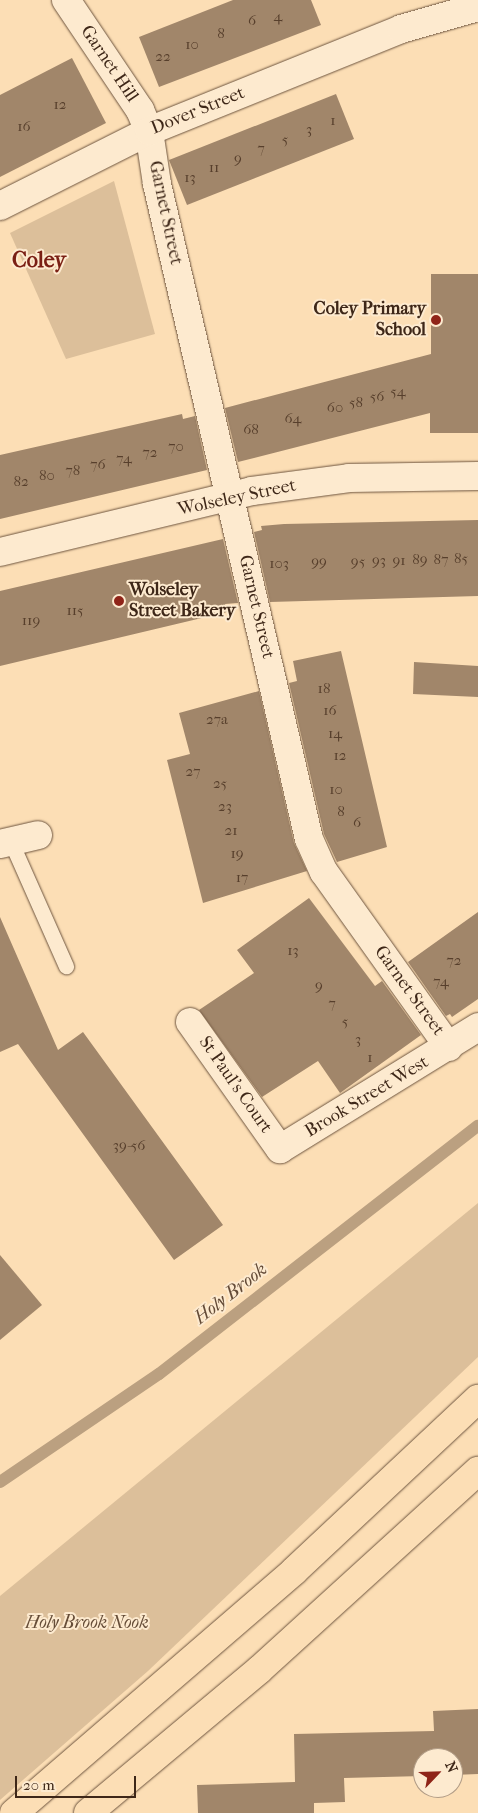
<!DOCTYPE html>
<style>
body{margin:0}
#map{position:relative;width:478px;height:1813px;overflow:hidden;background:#fcdeb5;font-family:"IM FELL French Canon",serif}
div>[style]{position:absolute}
.green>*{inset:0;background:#dcbf9a}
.stream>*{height:12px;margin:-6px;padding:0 6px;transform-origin:6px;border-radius:6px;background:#bba080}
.building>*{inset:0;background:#a1866a}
.roads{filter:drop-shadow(0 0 1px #6e553f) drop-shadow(0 0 1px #6e553f)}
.lane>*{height:15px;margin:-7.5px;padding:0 7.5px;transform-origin:7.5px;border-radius:7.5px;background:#fdeacf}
.street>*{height:28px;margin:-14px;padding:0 14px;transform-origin:14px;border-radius:14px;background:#fdeacf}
.highway>*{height:28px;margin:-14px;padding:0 14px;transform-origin:14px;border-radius:14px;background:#fcdeb5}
.dots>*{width:14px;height:14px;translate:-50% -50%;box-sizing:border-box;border:2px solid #fdeacf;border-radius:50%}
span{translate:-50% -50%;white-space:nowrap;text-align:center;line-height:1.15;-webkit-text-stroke:4px #fdeacf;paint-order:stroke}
.number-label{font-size:15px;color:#573f2c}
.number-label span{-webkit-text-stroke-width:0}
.street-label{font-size:18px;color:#3e2718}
.poi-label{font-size:18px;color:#3e2718;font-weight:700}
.right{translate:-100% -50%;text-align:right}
.left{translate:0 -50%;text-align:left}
.park-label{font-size:18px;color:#664d38;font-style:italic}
.water-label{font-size:19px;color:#644b37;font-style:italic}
.district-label{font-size:22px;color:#7a1f14;font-weight:700}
.north{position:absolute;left:413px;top:1748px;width:50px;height:50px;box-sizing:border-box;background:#fdeacf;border:1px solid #b19c86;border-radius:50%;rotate:66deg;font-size:14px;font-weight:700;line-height:20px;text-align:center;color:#3e2718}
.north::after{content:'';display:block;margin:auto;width:18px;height:22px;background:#8f2418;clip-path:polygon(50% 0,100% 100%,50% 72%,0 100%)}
.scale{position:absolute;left:15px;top:1776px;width:121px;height:22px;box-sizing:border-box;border:2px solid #3e2718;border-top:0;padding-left:6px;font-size:15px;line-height:18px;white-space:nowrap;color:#3e2718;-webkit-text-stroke:4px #fdeacf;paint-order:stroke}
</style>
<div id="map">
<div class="green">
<i style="clip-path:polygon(114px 181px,155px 334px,66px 359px,10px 233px)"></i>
<i style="clip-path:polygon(478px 1203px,478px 1357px,148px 1671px,0 1800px,0 1596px)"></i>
</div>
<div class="stream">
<i style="left:0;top:1482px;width:192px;rotate:-34.2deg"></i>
<i style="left:159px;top:1374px;width:404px;rotate:-37.9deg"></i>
</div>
<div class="building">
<i style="clip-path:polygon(233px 0,311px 0,321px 25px,159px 87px,139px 37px)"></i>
<i style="clip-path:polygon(72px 58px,106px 123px,0 177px,0 95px)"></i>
<i style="clip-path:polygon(336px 94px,354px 139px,187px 205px,169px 160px)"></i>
<i style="clip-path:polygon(431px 274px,478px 274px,478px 433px,430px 433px,430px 413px,238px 462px,225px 408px,431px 354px)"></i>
<i style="clip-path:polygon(182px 414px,183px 419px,195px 416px,207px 470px,0 519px,0 455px)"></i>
<i style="clip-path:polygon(478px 520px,478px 596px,270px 602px,254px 532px,262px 530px,261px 526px,284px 524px)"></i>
<i style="clip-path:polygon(223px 539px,238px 603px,225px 604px,227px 612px,0 666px,0 591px)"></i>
<i style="clip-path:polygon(341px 651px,387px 847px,337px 862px,324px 834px,289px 683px,297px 681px,293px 661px)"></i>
<i style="clip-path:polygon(414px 662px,478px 666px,478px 697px,413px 694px)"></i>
<i style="clip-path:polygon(259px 691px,294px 843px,307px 871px,203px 903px,167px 760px,190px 754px,179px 713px)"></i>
<i style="clip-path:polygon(309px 898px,375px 986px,382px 981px,421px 1035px,340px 1093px,318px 1061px,262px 1097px,199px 1010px,254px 973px,237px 950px)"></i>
<i style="clip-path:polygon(478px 912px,478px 999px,452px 1017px,450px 1014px,446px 1016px,408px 962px)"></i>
<i style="clip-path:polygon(0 917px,58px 1050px,83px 1032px,223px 1225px,174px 1260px,18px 1044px,0 1052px)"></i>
<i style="clip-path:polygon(0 1255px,42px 1305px,0 1340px)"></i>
<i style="clip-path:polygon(478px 1709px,478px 1774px,453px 1775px,453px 1758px,423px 1758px,423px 1776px,344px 1778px,345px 1802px,314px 1803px,314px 1813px,198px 1813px,197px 1785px,295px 1782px,294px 1734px,434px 1731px,433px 1711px)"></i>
</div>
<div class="roads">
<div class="lane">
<i style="left:11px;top:842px;width:136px;rotate:66.1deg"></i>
</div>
<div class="street">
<i style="left:66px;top:0;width:133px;rotate:56.1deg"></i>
<i style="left:140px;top:110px;width:23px;rotate:67deg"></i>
<i style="left:149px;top:131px;width:54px;rotate:81.4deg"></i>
<i style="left:157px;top:184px;width:672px;rotate:76.94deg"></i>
<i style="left:309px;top:839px;width:36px;rotate:66deg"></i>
<i style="left:324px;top:872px;width:215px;rotate:54.5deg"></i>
<i style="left:0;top:206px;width:167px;rotate:-26.7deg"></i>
<i style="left:149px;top:131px;width:272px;rotate:-22deg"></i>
<i style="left:401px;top:29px;width:80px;rotate:-15.9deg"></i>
<i style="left:0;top:552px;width:259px;rotate:-13.6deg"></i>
<i style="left:252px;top:491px;width:98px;rotate:-7.6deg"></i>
<i style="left:349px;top:478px;width:129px;rotate:-0.9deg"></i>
<i style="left:0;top:844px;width:39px;rotate:-13deg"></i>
<i style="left:190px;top:1022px;width:156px;rotate:54.7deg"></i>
<i style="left:280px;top:1149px;width:233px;rotate:-31.6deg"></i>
</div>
<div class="highway">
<i style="left:14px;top:1813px;width:370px;rotate:-40.8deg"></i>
<i style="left:294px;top:1571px;width:252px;rotate:-43.1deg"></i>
<i style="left:88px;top:1813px;width:223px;rotate:-39.9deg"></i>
<i style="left:259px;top:1670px;width:296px;rotate:-42.3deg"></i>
</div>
</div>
<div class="dots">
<i style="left:436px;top:320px;background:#8f2418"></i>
<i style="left:119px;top:601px;background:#8f2418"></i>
</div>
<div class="number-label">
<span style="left:278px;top:17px">4</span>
<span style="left:252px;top:21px">6</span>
<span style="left:221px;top:34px">8</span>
<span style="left:192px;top:45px">10</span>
<span style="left:163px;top:57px">22</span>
<span style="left:60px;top:105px">12</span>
<span style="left:333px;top:121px">1</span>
<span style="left:24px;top:127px">16</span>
<span style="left:309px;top:130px">3</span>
<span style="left:285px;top:140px">5</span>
<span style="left:261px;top:149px">7</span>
<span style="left:238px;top:159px">9</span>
<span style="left:214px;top:168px">11</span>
<span style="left:190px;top:178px">13</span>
<span style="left:398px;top:392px">54</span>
<span style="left:377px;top:397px">56</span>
<span style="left:356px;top:403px">58</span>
<span style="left:335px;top:408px">60</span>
<span style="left:293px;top:419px">64</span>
<span style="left:251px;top:430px">68</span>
<span style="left:176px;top:447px">70</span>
<span style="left:150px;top:453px">72</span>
<span style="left:124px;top:459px">74</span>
<span style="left:98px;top:465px">76</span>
<span style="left:73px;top:471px">78</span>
<span style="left:47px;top:476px">80</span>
<span style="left:21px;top:482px">82</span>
<span style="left:461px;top:559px">85</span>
<span style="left:420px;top:560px">89</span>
<span style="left:441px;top:560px">87</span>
<span style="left:379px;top:561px">93</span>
<span style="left:399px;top:561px">91</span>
<span style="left:319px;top:562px">99</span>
<span style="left:358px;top:562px">95</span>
<span style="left:279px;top:564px">103</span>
<span style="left:75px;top:611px">115</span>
<span style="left:31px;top:621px">119</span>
<span style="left:324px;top:689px">18</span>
<span style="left:330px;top:711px">16</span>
<span style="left:217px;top:720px">27a</span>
<span style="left:335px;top:734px">14</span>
<span style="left:340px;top:756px">12</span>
<span style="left:193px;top:772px">27</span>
<span style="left:220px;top:784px">25</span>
<span style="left:336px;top:790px">10</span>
<span style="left:225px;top:807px">23</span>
<span style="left:341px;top:812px">8</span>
<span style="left:357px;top:823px">6</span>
<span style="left:231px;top:831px">21</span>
<span style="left:237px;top:854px">19</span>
<span style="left:242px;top:878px">17</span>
<span style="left:293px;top:951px">13</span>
<span style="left:454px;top:961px">72</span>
<span style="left:441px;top:982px">74</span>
<span style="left:319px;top:986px">9</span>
<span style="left:332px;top:1004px">7</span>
<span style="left:345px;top:1022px">5</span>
<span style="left:358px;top:1040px">3</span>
<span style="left:370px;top:1058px">1</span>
<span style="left:129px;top:1146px">39-56</span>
</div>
<div class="street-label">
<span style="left:109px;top:64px;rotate:56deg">Garnet Hill</span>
<span style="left:198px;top:111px;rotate:-22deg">Dover Street</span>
<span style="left:165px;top:213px;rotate:78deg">Garnet Street</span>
<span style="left:237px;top:498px;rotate:-12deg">Wolseley Street</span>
<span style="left:256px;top:607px;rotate:77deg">Garnet Street</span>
<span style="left:409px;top:991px;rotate:54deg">Garnet Street</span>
<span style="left:235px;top:1085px;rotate:55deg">St Paul's Court</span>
<span style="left:367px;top:1097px;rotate:-31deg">Brook Street West</span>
</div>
<div class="poi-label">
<span class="right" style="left:426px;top:320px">Coley Primary<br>School</span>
<span class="left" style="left:129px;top:601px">Wolseley<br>Street Bakery</span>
</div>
<div class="park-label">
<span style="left:87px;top:1623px">Holy Brook Nook</span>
</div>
<div class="water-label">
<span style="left:231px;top:1294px;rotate:-38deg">Holy Brook</span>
</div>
<div class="district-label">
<span style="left:39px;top:261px">Coley</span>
</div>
<div class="north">N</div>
<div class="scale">20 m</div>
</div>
